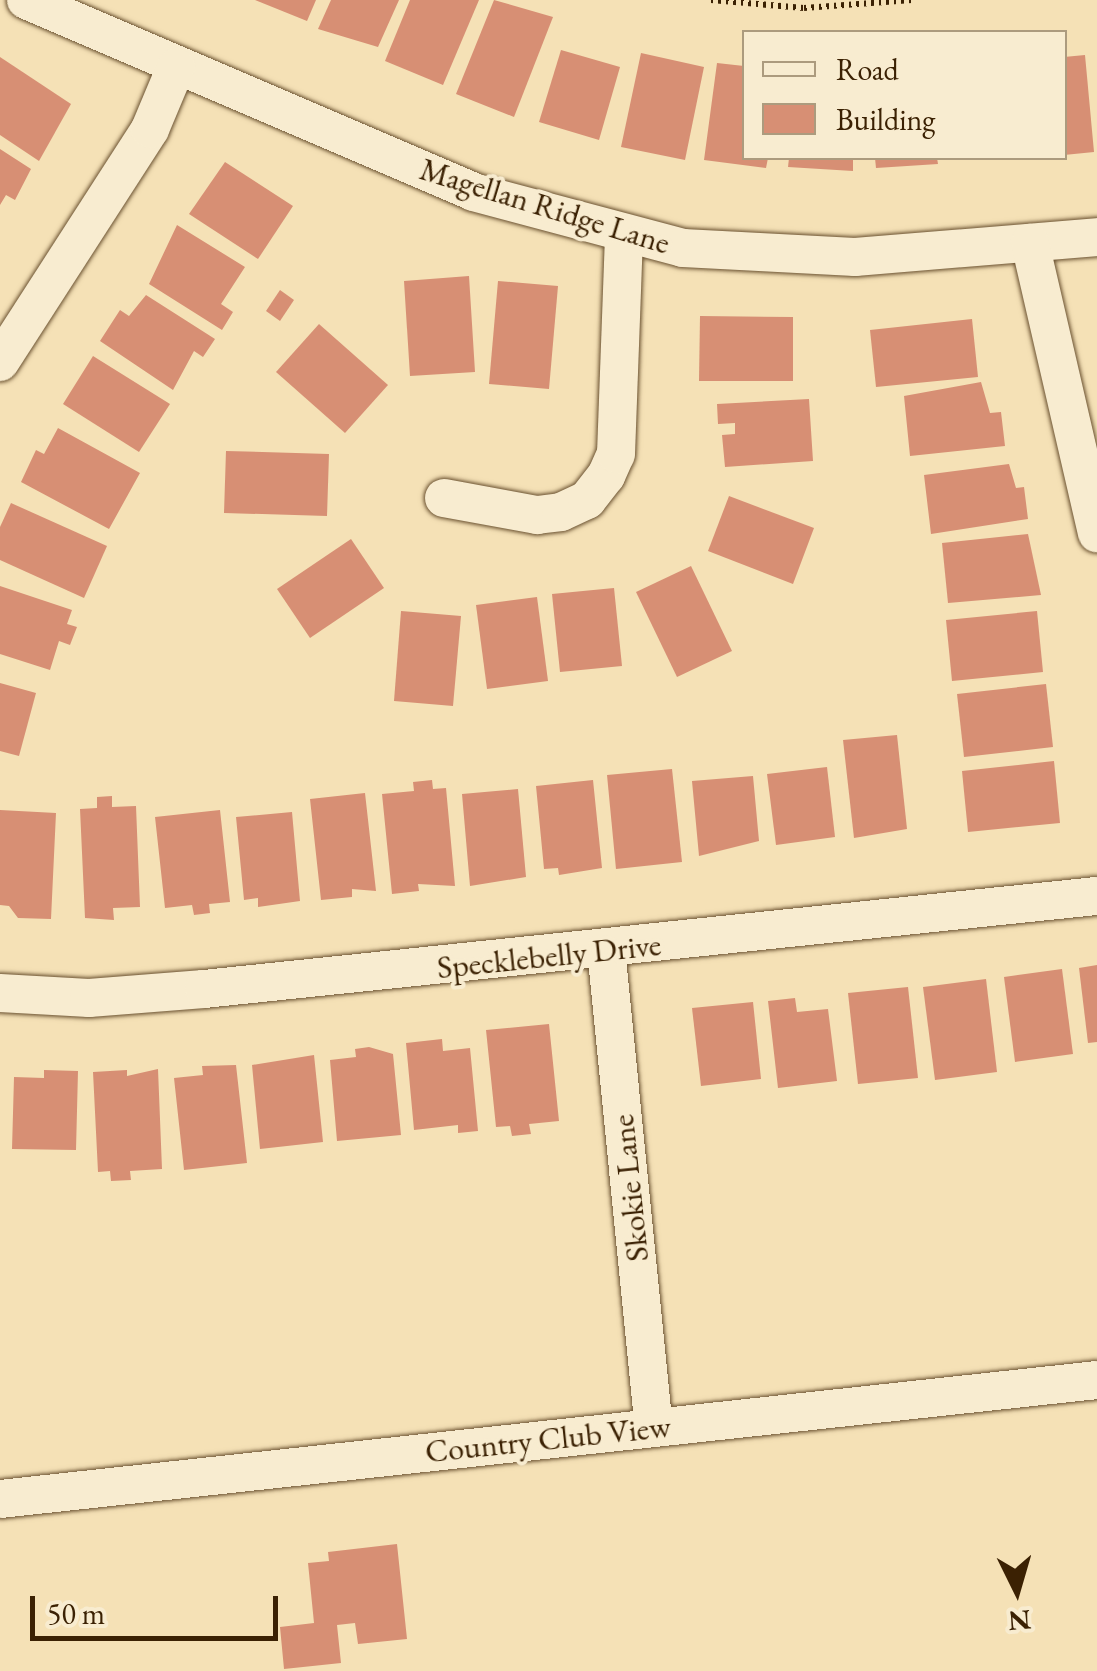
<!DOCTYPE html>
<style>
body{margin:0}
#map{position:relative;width:1097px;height:1671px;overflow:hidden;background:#f5e1b6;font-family:"EB Garamond",serif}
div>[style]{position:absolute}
.building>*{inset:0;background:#d78f74}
.path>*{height:6px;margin-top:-3px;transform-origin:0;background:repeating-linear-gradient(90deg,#3b2103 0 2.5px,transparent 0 7.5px)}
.roads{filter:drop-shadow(0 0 2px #6a5130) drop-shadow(0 0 2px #6a5130)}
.minor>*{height:38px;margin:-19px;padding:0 19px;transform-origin:19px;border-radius:19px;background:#f8ecd0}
span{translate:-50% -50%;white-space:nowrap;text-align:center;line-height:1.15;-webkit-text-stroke:8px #f8ecd0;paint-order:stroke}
.street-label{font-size:32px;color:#3b2103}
.legend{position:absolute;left:742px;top:30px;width:325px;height:130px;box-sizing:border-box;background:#f8ecd0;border:2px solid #ac9b7e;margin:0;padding:12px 18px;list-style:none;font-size:30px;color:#3b2103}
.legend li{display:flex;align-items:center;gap:20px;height:50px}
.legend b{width:50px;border:2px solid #ac9b7e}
.north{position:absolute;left:967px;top:1541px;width:100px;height:100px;-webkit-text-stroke:8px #f8ecd0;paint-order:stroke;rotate:175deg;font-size:28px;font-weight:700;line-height:40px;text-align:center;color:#3b2103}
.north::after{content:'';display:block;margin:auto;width:35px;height:45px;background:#3b2103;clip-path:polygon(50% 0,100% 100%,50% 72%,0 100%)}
.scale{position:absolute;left:30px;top:1596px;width:248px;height:45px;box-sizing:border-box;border:5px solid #3b2103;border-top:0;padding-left:12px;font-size:30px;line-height:35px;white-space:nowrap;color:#3b2103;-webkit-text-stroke:8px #f8ecd0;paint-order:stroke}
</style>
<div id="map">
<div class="building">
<i style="clip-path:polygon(255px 0,316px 0,307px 21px)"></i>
<i style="clip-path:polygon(331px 0,399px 0,378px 47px,318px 29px)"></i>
<i style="clip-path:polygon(410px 0,479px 0,443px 85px,385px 61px)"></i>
<i style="clip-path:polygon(494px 0,553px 17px,514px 117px,456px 94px)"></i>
<i style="clip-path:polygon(561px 50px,620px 67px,599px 140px,539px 122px)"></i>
<i style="clip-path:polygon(641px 53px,704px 67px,685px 160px,621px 147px)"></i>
<i style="clip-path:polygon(1085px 55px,1094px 152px,1064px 155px,1064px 57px)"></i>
<i style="clip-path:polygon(0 57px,71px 104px,39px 161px,0 135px)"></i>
<i style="clip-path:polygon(717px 63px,744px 66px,744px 158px,768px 158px,766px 168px,704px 160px)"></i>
<i style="clip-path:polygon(0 149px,31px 169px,15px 200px,6px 195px,0 205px)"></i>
<i style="clip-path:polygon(789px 158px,853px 158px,853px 171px,788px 167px)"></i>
<i style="clip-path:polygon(875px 158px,937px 158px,938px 164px,876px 168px)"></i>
<i style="clip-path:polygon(225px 162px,293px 206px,258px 259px,189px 214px)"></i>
<i style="clip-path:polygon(177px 225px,245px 267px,221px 304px,233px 312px,222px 330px,149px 284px)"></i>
<i style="clip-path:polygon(469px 276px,475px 372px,410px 376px,404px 281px)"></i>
<i style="clip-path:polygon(498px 281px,558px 286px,549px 389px,489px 384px)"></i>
<i style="clip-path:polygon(280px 290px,294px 300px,280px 321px,266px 311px)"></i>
<i style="clip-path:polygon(146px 295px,215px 339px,203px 357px,194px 351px,173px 390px,100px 341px,120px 310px,129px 316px)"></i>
<i style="clip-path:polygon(700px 316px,793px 317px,793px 381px,699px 381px)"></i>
<i style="clip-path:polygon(972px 319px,978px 377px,876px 387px,870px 330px)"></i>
<i style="clip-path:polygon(319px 324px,388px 385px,345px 433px,276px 372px)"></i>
<i style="clip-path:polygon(93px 356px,170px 404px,139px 452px,63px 404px)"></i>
<i style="clip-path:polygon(981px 382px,990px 413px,1001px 412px,1005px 446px,910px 456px,904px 396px)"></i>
<i style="clip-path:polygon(809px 399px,813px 461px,725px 467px,722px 435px,735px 434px,735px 423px,718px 424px,717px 404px)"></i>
<i style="clip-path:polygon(58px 428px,140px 473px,109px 529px,21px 482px,36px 450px,44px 454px)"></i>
<i style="clip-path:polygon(226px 451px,329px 454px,327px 516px,224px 513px)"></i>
<i style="clip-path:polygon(1009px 464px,1016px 488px,1024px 487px,1028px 519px,931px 534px,924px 475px)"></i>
<i style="clip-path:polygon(729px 496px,814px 528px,793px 584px,708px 551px)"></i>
<i style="clip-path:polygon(11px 503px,107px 546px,84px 598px,0 560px,0 527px)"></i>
<i style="clip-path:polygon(1028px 534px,1041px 595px,948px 603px,942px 543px)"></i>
<i style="clip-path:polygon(351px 539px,384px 588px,310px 638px,277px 589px)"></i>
<i style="clip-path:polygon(691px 566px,732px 651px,677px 677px,636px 592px)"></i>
<i style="clip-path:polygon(0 586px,72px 610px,67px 624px,77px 627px,70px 645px,59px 641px,50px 670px,0 654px)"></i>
<i style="clip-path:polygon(614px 588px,622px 666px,560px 672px,552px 594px)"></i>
<i style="clip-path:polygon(537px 597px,548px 681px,487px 689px,476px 605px)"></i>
<i style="clip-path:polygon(401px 611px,461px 616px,453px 706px,394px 701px)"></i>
<i style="clip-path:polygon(1037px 611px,1043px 672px,952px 681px,946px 620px)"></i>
<i style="clip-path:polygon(0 683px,36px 693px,19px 756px,0 751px)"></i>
<i style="clip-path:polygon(1046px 684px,1053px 747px,964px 757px,957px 694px)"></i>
<i style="clip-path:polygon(897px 735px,907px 829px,854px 838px,843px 740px)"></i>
<i style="clip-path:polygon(1054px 761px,1060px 823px,968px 832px,962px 771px)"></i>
<i style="clip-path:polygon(827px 767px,835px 837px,776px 845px,767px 774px)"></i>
<i style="clip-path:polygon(672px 769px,682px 862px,616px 869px,607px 775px)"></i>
<i style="clip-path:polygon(753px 776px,759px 841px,699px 856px,692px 781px)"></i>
<i style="clip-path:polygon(432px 780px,433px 789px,446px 788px,455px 886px,418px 884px,419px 891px,392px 894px,382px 794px,414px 791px,413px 782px)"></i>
<i style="clip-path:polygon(593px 780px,602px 868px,559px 875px,558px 868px,544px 869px,536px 786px)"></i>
<i style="clip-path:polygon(518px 789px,526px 877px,470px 886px,462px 794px)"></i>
<i style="clip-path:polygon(365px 793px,376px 891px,352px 889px,352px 897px,321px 900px,310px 799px)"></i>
<i style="clip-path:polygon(112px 796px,112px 807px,136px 806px,140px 907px,113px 908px,114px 920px,85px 918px,80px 809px,97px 808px,97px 797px)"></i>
<i style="clip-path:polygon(0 810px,56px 813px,51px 919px,18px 918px,9px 906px,0 905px)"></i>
<i style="clip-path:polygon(220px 810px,230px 902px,209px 904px,210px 913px,194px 915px,192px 905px,165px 908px,155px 817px)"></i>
<i style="clip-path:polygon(292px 812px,300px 901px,258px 907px,258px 898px,244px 900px,236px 817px)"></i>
<i style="clip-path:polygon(1097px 965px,1097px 1042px,1088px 1043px,1079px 968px)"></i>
<i style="clip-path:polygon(1062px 969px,1073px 1054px,1015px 1062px,1004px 977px)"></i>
<i style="clip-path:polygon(986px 979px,997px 1072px,935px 1080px,923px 987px)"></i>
<i style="clip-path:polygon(908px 987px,918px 1078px,858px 1084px,848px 993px)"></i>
<i style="clip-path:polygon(795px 998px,797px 1012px,828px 1009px,837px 1081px,778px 1088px,768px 1001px)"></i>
<i style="clip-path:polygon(753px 1002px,761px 1079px,701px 1086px,692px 1008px)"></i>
<i style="clip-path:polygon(549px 1024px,559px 1121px,529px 1124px,531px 1134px,512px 1136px,510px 1126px,496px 1127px,486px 1030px)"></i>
<i style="clip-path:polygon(442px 1039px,443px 1051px,470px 1048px,478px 1131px,458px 1133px,458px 1125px,414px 1130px,406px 1043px)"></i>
<i style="clip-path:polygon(369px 1047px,393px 1054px,401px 1135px,337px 1141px,330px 1060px,356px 1057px,355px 1049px)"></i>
<i style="clip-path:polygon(314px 1055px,323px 1142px,260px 1149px,252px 1065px)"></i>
<i style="clip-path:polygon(236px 1065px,247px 1163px,184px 1170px,174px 1078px,203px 1075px,202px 1066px)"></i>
<i style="clip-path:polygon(158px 1069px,162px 1169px,130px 1171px,131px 1180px,111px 1181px,110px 1171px,98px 1172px,93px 1072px,127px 1070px,127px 1076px)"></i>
<i style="clip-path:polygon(44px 1070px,78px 1071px,76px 1150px,12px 1149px,14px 1077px,44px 1078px)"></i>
<i style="clip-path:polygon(397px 1544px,407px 1639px,358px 1644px,355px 1623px,337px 1625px,341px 1663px,284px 1669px,280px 1627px,314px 1623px,308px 1563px,329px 1561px,328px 1552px)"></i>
</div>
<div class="path">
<i style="left:711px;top:0;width:93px;rotate:4.9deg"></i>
<i style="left:804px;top:8px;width:108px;rotate:-4.2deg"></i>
</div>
<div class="roads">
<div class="minor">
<i style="left:26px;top:0;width:486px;rotate:23.2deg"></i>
<i style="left:473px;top:192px;width:217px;rotate:14.9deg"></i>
<i style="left:683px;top:248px;width:172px;rotate:3deg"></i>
<i style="left:855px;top:257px;width:243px;rotate:-4.7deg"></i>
<i style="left:1030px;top:243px;width:298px;rotate:77deg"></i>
<i style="left:0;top:362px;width:277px;rotate:-57.2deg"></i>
<i style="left:150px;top:129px;width:67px;rotate:-67.2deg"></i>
<i style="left:444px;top:498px;width:95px;rotate:10.4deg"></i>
<i style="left:537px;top:515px;width:24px;rotate:-7deg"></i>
<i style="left:561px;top:512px;width:29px;rotate:-25deg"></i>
<i style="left:587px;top:500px;width:31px;rotate:-52deg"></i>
<i style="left:606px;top:476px;width:24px;rotate:-66deg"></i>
<i style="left:616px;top:454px;width:220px;rotate:-87.9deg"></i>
<i style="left:606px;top:949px;width:481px;rotate:84.3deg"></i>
<i style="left:0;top:993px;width:89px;rotate:3.2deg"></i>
<i style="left:89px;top:998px;width:115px;rotate:-4.5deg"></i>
<i style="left:204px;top:989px;width:898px;rotate:-5.95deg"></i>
<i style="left:0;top:1499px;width:1103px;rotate:-6.19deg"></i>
</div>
</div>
<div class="street-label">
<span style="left:545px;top:206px;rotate:17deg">Magellan Ridge Lane</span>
<span style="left:549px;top:956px;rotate:-6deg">Specklebelly Drive</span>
<span style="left:630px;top:1188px;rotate:-96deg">Skokie Lane</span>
<span style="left:548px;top:1439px;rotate:-6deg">Country Club View</span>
</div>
<ul class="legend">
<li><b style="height:12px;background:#f8ecd0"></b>Road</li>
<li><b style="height:28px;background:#d78f74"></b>Building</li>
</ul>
<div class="north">N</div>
<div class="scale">50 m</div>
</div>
